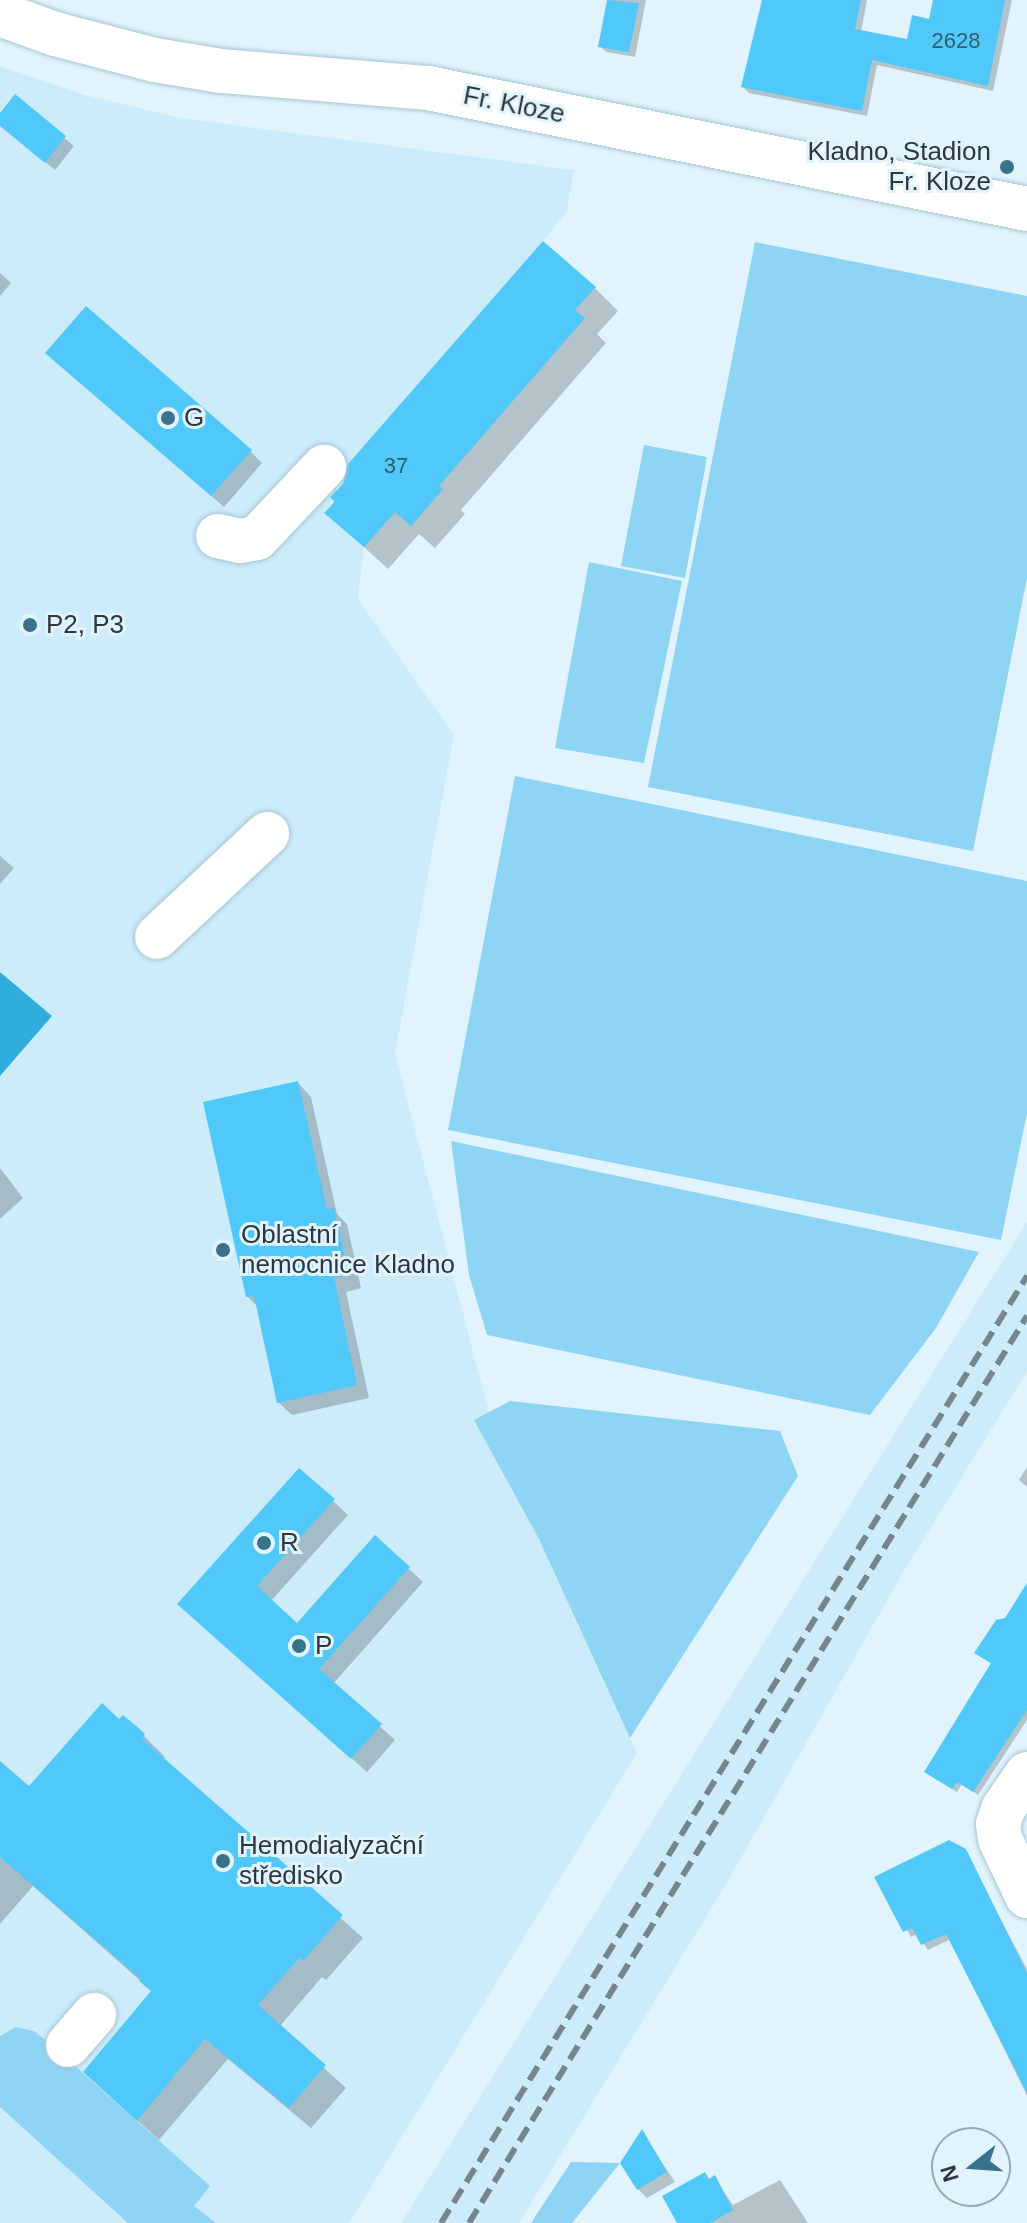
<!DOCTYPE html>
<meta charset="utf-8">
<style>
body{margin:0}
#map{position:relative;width:1027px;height:2223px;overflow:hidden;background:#e1f4fd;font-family:Helvetica,sans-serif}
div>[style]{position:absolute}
.built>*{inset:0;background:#ccecfb}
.green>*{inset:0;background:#8dd4f5}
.water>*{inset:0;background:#2faede}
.shadow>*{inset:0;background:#0003}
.building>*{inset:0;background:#50c8f9}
.roads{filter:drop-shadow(0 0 2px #a6c5d4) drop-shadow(0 0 2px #a6c5d4)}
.minor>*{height:44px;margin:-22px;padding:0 22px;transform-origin:22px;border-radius:22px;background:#fff}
.rail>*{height:6px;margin-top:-3px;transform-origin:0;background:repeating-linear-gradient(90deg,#77868d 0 16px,transparent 0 24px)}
.dots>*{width:22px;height:22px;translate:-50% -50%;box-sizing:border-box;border:4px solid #e1f4fd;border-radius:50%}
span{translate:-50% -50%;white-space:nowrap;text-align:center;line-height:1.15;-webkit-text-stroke:6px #e1f4fd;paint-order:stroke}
.number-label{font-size:22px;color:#355c6d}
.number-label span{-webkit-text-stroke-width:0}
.street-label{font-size:26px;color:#2c383e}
.poi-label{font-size:26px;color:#2c383e}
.right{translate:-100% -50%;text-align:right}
.left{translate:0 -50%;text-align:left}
.north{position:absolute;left:931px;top:2127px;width:80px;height:80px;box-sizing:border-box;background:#e1f4fd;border:2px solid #99a9b1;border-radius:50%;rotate:253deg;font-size:22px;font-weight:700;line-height:32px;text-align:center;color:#2c383e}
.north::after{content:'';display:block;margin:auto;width:28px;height:36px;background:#38728b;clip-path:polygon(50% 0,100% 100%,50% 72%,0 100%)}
</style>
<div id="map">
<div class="built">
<i style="clip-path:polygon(0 66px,85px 95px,180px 118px,574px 170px,566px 213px,543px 241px,596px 287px,575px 310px,585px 318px,439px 486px,443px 489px,411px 526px,394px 512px,364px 547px,358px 599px,454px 735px,395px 1053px,498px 1447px,637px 1753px,349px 2223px,0 2223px)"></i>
<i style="clip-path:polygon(1027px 1222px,1027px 1371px,901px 1576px,725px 1886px,519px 2223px,401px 2223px)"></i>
</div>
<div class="green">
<i style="clip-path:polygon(755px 242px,1027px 296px,1027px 578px,973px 851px,648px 787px)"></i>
<i style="clip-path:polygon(644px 445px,707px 457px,685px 578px,621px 566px)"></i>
<i style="clip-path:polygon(589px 562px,682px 581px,644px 763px,555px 748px)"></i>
<i style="clip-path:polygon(515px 776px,1027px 881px,1027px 1113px,1001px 1240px,448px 1130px)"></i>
<i style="clip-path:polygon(451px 1141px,979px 1252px,936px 1328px,870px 1415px,487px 1335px,469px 1275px)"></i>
<i style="clip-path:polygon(510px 1401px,780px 1431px,798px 1476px,630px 1738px,539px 1539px,474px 1420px)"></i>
<i style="clip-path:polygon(16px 2027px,34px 2031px,48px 2042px,210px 2186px,194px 2206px,216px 2223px,128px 2223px,0 2107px,0 2036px)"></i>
<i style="clip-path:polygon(571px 2162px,620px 2163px,572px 2223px,531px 2223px)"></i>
</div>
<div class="water">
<i style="clip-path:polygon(0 972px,52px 1016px,0 1076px)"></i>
</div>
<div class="shadow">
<i style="clip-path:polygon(609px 0,646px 0,635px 57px,606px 52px,600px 46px)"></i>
<i style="clip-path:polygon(764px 0,867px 0,861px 32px,909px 41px,930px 21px,935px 0,1012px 0,993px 91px,877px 65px,867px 116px,749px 93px,743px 87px)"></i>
<i style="clip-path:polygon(15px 97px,74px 146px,55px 170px,0 125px,0 116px)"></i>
<i style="clip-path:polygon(0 273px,11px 283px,0 296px)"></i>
<i style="clip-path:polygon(595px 288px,618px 311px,597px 334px,606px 343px,461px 510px,465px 514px,435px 548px,419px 534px,388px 569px,327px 513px,344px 485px)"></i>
<i style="clip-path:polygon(60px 364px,250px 451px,262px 463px,224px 507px)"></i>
<i style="clip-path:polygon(0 856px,14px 868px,0 884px)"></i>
<i style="clip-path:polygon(298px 1083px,311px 1097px,337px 1214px,347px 1224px,361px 1288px,346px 1292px,369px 1398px,292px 1415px,278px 1402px,258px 1307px,247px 1296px)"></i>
<i style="clip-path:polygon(0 1168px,23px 1198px,0 1219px)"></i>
<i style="clip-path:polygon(1027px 1467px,1027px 1487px,1019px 1480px)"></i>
<i style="clip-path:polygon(333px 1501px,348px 1515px,270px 1602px,297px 1626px,408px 1568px,423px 1582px,333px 1684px,395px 1740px,367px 1772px,194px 1618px)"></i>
<i style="clip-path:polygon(1027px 1587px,1027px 1720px,978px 1795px,962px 1784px,957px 1792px,931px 1776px,992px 1664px,981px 1657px)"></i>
<i style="clip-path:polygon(119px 1722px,144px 1736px,165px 1757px,163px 1760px,363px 1938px,326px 1980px,322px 1977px,279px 2027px,346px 2088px,311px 2128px,228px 2059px,159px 2140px,107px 2093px,153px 1992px,33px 1886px,0 1924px,0 1763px,29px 1789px)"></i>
<i style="clip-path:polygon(964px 1850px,1027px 1969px,1027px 2096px,951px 1939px,928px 1950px,917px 1934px,911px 1937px,877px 1878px)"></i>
<i style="clip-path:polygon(642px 2132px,675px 2182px,647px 2198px,638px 2189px)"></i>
<i style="clip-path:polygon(714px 2178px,733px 2205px,780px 2180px,808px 2223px,680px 2223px)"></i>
</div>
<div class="building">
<i style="clip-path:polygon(607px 0,639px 3px,629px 52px,598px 47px)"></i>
<i style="clip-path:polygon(762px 0,861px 0,855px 29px,907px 39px,912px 15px,929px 19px,933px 0,1005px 0,988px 86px,872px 60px,862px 111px,741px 87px)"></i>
<i style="clip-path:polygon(15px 94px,66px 136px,45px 163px,0 126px,0 113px)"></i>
<i style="clip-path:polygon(543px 241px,596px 287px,575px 310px,585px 318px,439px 486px,443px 489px,411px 526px,395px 512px,364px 547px,324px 513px,335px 502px,330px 497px,343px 484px,348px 464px)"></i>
<i style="clip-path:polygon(86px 306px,252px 450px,211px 496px,45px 353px)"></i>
<i style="clip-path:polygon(298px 1081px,327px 1209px,334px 1208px,349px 1275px,334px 1278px,357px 1385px,277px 1403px,254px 1296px,246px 1297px,203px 1102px)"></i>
<i style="clip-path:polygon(299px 1468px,335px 1499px,257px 1586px,297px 1623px,375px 1535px,410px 1567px,319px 1669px,382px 1724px,351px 1759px,177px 1604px)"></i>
<i style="clip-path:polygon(1027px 1583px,1027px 1710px,973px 1792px,957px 1782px,952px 1789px,924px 1772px,991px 1663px,974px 1653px,996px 1620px,1005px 1618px)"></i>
<i style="clip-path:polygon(102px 1703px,119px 1719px,123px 1715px,135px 1725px,145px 1734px,142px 1739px,343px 1915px,303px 1961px,300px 1957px,258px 2005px,326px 2065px,289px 2108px,205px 2039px,137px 2121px,83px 2072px,151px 1991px,139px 1981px,141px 1979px,0 1857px,0 1761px,29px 1786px)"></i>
<i style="clip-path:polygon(949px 1840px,966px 1849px,1027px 1973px,1027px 2093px,946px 1934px,921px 1945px,912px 1928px,903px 1932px,874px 1877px)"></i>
<i style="clip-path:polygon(642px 2129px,667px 2172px,637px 2190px,620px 2163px)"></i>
<i style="clip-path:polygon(705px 2172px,709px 2179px,715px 2175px,733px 2210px,710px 2223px,677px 2223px,662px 2196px)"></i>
</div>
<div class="roads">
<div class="minor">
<i style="left:0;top:14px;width:59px;rotate:20deg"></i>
<i style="left:55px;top:34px;width:103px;rotate:14.6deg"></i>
<i style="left:155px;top:60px;width:67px;rotate:9.5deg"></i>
<i style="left:221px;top:71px;width:208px;rotate:4.7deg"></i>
<i style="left:428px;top:88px;width:611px;rotate:11.42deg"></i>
<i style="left:218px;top:536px;width:23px;rotate:13deg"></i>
<i style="left:240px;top:541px;width:17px;rotate:-10deg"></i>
<i style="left:257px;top:538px;width:98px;rotate:-46.7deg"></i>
<i style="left:157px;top:937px;width:151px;rotate:-43.1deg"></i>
<i style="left:1027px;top:1774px;width:42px;rotate:124.4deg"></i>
<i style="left:1003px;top:1809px;width:16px;rotate:108deg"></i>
<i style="left:998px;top:1824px;width:15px;rotate:82deg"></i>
<i style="left:1000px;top:1839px;width:63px;rotate:64.7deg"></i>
<i style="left:68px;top:2045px;width:40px;rotate:-49deg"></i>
</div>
</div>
<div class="rail">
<i style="left:441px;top:2223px;width:1114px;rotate:-58.25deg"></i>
<i style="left:469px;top:2223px;width:1065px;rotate:-58.4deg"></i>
</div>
<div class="dots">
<i style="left:1007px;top:167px;background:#38728b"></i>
<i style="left:168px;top:418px;background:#38728b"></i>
<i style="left:30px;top:625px;background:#38728b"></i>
<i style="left:223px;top:1250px;background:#38728b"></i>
<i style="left:264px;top:1543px;background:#38728b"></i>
<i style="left:299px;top:1646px;background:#38728b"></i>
<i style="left:223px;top:1861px;background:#38728b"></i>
</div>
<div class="number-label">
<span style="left:956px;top:41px">2628</span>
<span style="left:396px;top:466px">37</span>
</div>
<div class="street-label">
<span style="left:514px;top:105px;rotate:11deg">Fr. Kloze</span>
</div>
<div class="poi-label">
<span class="right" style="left:991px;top:167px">Kladno, Stadion<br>Fr. Kloze</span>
<span class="left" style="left:184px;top:418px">G</span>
<span class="left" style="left:46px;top:625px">P2, P3</span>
<span class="left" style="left:241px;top:1250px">Oblastní<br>nemocnice Kladno</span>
<span class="left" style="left:280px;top:1543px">R</span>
<span class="left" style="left:315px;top:1646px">P</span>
<span class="left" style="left:239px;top:1861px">Hemodialyzační<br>středisko</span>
</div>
<div class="north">N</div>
</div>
